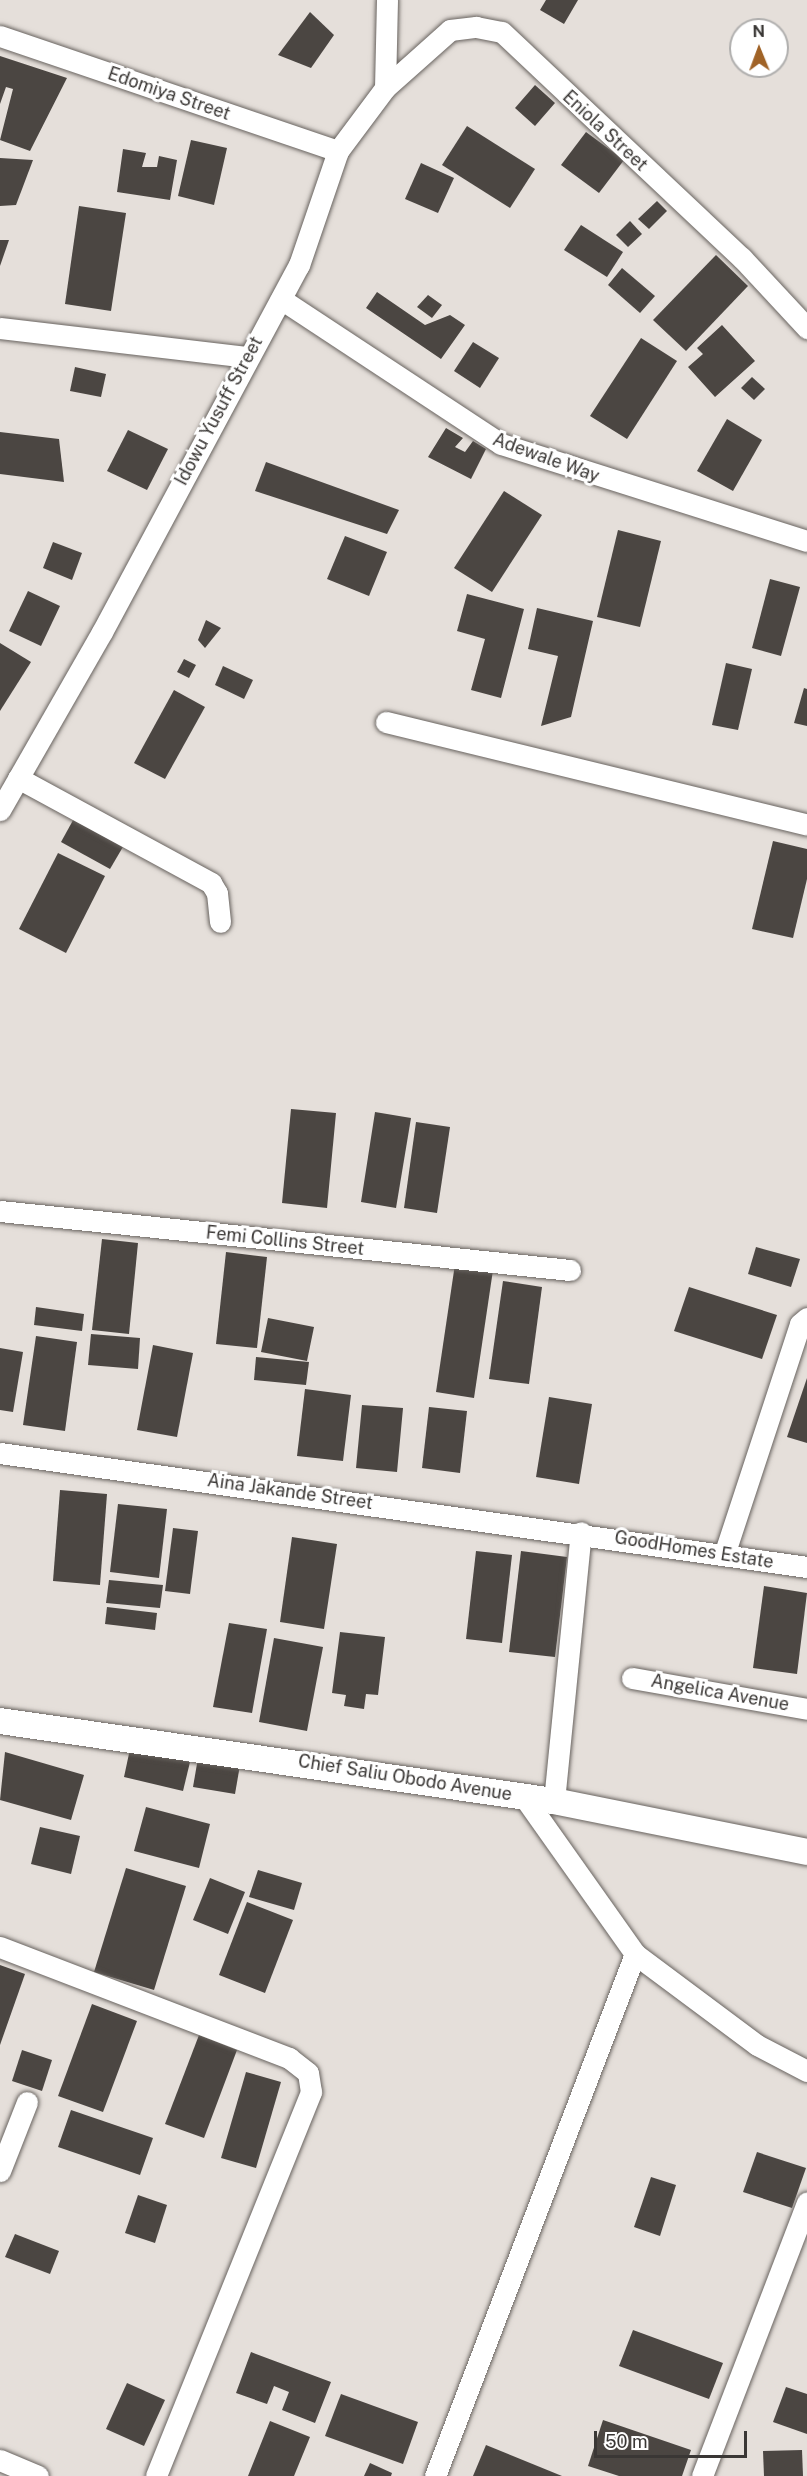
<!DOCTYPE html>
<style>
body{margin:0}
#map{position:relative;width:807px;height:2476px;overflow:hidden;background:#e5dfda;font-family:"Public Sans",sans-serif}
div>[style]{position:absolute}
.building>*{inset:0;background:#4b4642}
.roads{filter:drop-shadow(0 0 2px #68635f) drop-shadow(0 0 2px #68635f)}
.minor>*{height:21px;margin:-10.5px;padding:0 10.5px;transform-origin:10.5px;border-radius:10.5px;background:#fff}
.tertiary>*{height:26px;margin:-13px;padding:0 13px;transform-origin:13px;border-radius:13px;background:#fff}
span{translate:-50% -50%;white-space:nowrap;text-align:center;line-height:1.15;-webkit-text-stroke:6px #fff;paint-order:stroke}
.street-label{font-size:18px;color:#3a3735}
.north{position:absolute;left:729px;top:18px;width:60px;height:60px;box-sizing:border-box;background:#fff;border:2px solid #b0afae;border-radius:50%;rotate:359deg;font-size:16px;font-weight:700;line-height:24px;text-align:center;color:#3a3735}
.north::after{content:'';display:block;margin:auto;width:21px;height:27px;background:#a06327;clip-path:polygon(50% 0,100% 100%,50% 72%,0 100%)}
.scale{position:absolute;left:594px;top:2431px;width:153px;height:27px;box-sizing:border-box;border:3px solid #3a3735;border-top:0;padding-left:8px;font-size:18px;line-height:21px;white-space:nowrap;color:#3a3735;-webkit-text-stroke:4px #fff;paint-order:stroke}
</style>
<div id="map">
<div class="building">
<i style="clip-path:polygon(546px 0,578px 0,564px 24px,540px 10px)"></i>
<i style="clip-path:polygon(310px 12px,334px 35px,311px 68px,278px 55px)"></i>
<i style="clip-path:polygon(0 56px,67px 78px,30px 151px,0 140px,13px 89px,6px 87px,0 104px)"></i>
<i style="clip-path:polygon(535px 85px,555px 103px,535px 126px,515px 108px)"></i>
<i style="clip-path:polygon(467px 126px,535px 169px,510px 208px,442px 165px)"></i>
<i style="clip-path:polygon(586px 132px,624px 160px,599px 193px,561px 165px)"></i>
<i style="clip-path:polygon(191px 140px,227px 148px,214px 205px,178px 196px)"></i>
<i style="clip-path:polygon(123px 149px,146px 153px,142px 167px,157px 167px,159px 156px,177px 160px,170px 200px,117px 192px)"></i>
<i style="clip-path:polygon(0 158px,33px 160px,16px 205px,0 206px)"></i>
<i style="clip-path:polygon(421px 163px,454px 178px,438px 213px,405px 199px)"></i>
<i style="clip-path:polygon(657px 201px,667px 211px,649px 229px,638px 219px)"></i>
<i style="clip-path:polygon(79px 206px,126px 213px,111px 311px,65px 304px)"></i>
<i style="clip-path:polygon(630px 221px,642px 234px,628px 247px,616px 235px)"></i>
<i style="clip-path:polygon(581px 225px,623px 252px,607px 277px,564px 250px)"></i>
<i style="clip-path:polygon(0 240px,9px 240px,0 266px)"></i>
<i style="clip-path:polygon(716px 255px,748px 286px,686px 351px,653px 320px)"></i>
<i style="clip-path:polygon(622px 268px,655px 296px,640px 313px,608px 285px)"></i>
<i style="clip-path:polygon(377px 292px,425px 325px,450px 315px,465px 325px,441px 359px,366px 308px)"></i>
<i style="clip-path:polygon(428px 295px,442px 305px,432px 318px,417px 307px)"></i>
<i style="clip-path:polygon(722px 325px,755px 361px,715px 397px,688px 367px,703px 354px,697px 348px)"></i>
<i style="clip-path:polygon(641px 338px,677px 361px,627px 439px,590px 416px)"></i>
<i style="clip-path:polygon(473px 342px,499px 358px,480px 388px,454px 371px)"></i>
<i style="clip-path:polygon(75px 367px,106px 374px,101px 397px,70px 391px)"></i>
<i style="clip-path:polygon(752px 377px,765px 389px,754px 400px,741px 388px)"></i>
<i style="clip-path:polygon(727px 419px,762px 440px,733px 491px,697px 471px)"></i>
<i style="clip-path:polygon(446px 428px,463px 438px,455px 447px,465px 452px,473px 441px,486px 449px,471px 479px,428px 457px)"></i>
<i style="clip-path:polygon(128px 430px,168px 449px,147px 490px,107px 471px)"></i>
<i style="clip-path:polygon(0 432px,59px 439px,64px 482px,0 474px)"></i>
<i style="clip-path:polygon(266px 462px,399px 510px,387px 534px,255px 491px)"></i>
<i style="clip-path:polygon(504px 491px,542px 515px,492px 592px,454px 568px)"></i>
<i style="clip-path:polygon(618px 530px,661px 541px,640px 627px,597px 617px)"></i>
<i style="clip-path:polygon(345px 536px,387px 552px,369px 596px,327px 579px)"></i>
<i style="clip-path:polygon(53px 542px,82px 553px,72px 580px,43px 568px)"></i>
<i style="clip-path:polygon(770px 579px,800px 587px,781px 656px,752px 648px)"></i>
<i style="clip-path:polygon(28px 591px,60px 606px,41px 646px,9px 631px)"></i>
<i style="clip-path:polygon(467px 594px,524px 609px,501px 698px,471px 690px,485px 639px,457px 631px)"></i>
<i style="clip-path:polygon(537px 608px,593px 621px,571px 717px,541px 726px,558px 656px,528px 649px)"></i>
<i style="clip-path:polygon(206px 620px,221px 628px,205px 648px,198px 640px)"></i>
<i style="clip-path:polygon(0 643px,31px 662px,0 711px)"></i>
<i style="clip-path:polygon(184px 659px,196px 665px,189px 678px,177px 672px)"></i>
<i style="clip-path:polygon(726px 663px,752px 669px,738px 730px,712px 725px)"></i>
<i style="clip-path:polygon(223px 666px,253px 680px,244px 699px,215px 685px)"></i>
<i style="clip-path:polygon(804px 688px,807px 689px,807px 726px,794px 723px)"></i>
<i style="clip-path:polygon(174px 690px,205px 707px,165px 779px,134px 763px)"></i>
<i style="clip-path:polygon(77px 813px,127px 840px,110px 869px,61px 842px)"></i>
<i style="clip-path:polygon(773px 841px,807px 849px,807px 879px,793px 938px,752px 929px)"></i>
<i style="clip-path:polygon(58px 853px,105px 876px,66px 953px,19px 929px)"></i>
<i style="clip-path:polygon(291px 1109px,336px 1113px,327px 1208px,282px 1203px)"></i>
<i style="clip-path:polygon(375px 1112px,411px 1118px,396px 1208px,361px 1202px)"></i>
<i style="clip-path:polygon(416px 1122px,450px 1127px,437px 1213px,404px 1208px)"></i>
<i style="clip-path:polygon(102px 1239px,138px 1243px,129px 1334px,92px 1330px)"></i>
<i style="clip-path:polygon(756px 1247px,800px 1259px,791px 1287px,748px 1274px)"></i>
<i style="clip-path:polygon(226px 1252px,267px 1257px,257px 1348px,216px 1344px)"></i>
<i style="clip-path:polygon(455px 1264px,493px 1270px,474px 1398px,436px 1392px)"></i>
<i style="clip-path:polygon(503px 1281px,542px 1287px,529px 1384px,489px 1379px)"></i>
<i style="clip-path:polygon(689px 1287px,777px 1315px,762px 1359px,674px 1331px)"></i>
<i style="clip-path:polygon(36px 1307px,84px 1314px,82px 1331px,34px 1325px)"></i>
<i style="clip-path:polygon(268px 1318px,314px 1327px,307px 1361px,261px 1352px)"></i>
<i style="clip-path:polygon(91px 1334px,140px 1338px,138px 1369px,88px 1365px)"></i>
<i style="clip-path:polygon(36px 1336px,77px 1342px,65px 1431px,23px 1425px)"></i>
<i style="clip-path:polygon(153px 1345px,193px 1353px,177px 1437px,137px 1430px)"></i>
<i style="clip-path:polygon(0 1348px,23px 1352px,13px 1412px,0 1410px)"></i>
<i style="clip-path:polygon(256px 1357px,309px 1362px,306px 1385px,254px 1380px)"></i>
<i style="clip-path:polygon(807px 1378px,807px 1443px,787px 1437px)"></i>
<i style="clip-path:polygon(305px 1389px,351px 1395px,343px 1461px,297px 1456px)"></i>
<i style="clip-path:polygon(549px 1397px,592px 1404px,579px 1484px,536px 1477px)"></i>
<i style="clip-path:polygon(362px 1405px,403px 1408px,397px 1472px,356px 1468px)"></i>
<i style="clip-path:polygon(429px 1407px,467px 1411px,460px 1473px,422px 1468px)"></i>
<i style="clip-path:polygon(60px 1490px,107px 1494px,100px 1585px,53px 1581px)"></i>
<i style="clip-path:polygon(118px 1504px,167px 1509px,159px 1578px,110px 1572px)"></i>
<i style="clip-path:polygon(173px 1528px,198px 1531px,190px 1594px,165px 1591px)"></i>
<i style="clip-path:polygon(292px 1537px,337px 1544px,324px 1629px,280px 1622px)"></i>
<i style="clip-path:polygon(476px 1551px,512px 1555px,502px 1643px,466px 1639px)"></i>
<i style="clip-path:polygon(521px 1551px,567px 1557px,555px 1657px,509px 1652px)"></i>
<i style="clip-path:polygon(109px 1580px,163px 1585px,160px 1608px,106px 1603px)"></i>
<i style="clip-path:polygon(764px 1586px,807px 1593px,797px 1674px,753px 1668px)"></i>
<i style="clip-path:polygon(107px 1607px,157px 1613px,155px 1630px,105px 1624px)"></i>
<i style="clip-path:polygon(229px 1623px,267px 1629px,252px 1713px,213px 1707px)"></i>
<i style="clip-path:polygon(340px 1632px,385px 1637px,378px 1695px,366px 1694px,364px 1709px,344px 1706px,346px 1695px,332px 1693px)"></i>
<i style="clip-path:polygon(274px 1638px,323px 1647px,307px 1731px,259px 1722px)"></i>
<i style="clip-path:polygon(130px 1749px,190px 1762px,183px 1791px,124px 1777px)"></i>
<i style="clip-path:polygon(5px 1752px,84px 1775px,71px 1820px,0 1800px)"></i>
<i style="clip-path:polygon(198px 1758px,240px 1765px,235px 1794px,193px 1787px)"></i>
<i style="clip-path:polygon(146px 1807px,210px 1824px,199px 1868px,134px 1851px)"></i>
<i style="clip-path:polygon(40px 1827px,80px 1836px,71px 1874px,31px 1864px)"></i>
<i style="clip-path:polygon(126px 1868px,186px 1886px,154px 1990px,94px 1972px)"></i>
<i style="clip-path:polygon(258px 1870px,302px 1883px,294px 1910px,249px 1897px)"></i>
<i style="clip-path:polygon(210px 1878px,245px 1892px,228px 1934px,193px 1920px)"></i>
<i style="clip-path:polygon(247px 1902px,293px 1920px,265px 1993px,219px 1975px)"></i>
<i style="clip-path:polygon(0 1965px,25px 1974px,0 2045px)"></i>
<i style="clip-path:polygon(92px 2004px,137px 2021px,103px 2112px,58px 2096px)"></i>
<i style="clip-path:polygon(199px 2035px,237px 2050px,204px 2138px,165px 2124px)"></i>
<i style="clip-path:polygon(22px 2050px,52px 2060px,42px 2091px,12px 2081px)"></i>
<i style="clip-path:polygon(246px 2072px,281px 2082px,256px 2168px,221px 2158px)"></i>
<i style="clip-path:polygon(71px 2110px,153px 2138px,140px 2175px,58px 2147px)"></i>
<i style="clip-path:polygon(757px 2152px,806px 2168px,792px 2208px,743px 2192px)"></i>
<i style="clip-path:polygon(651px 2177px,676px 2185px,660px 2236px,634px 2227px)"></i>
<i style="clip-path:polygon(138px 2195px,167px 2205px,155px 2243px,125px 2233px)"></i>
<i style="clip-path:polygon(15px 2234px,59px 2251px,50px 2274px,5px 2257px)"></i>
<i style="clip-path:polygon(633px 2330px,723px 2363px,709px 2399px,619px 2366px)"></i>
<i style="clip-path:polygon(251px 2352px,331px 2382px,315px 2423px,282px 2410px,289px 2392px,274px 2386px,267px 2404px,236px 2393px)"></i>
<i style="clip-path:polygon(127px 2383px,165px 2400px,144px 2446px,106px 2429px)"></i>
<i style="clip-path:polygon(786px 2387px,807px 2394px,807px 2434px,773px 2422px)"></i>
<i style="clip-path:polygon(341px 2394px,418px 2422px,403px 2464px,325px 2436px)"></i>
<i style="clip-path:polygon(603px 2420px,691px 2450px,682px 2476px,619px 2476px,588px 2466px)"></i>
<i style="clip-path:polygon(270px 2421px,310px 2437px,294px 2476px,248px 2476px)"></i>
<i style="clip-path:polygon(486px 2445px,562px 2476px,473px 2476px)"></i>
<i style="clip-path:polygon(802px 2450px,803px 2476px,764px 2476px,763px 2451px)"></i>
<i style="clip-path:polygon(370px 2463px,392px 2473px,391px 2476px,364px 2476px)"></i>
</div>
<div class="roads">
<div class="minor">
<i style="left:0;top:36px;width:357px;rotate:18.8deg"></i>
<i style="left:385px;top:88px;width:87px;rotate:-41.7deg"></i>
<i style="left:450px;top:30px;width:26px;rotate:-7deg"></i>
<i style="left:476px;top:27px;width:26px;rotate:11deg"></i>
<i style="left:502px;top:32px;width:330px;rotate:43.3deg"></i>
<i style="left:742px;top:258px;width:96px;rotate:47.1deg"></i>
<i style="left:281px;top:299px;width:263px;rotate:33.4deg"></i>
<i style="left:501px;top:444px;width:321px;rotate:17.6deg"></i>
<i style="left:0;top:328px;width:248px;rotate:6.7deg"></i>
<i style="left:386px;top:722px;width:433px;rotate:13.7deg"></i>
<i style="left:18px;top:778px;width:220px;rotate:28.5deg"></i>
<i style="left:211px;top:883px;width:12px;rotate:59deg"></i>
<i style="left:217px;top:893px;width:29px;rotate:84deg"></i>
<i style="left:0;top:810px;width:205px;rotate:-60.2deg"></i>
<i style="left:102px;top:632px;width:417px;rotate:-61.8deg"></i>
<i style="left:299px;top:265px;width:120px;rotate:-71.1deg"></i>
<i style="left:338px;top:151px;width:79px;rotate:-53.3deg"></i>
<i style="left:385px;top:88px;width:88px;rotate:-88.7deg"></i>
<i style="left:0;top:1211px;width:573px;rotate:5.91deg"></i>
<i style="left:0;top:1453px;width:815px;rotate:8.04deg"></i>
<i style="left:724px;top:1555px;width:243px;rotate:-71.8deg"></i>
<i style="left:800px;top:1324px;width:9px;rotate:-41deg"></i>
<i style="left:632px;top:1678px;width:178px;rotate:10deg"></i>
<i style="left:524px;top:1797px;width:192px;rotate:54.7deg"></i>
<i style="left:635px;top:1954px;width:152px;rotate:36.7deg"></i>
<i style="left:757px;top:2045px;width:56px;rotate:27.5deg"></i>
<i style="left:554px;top:1801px;width:270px;rotate:-84.3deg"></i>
<i style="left:0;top:1947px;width:310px;rotate:21deg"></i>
<i style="left:289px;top:2058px;width:24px;rotate:38deg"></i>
<i style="left:308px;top:2073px;width:19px;rotate:81deg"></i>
<i style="left:311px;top:2092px;width:414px;rotate:112deg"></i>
<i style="left:0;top:2171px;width:74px;rotate:-68.6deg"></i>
<i style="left:0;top:2460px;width:41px;rotate:22.8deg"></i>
<i style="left:435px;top:2476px;width:559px;rotate:-69.04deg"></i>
<i style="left:702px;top:2476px;width:293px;rotate:-69deg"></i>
</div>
<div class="tertiary">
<i style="left:0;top:1721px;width:560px;rotate:8.22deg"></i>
<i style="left:554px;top:1801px;width:258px;rotate:11.4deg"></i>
</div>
</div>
<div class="street-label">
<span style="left:169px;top:94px;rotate:19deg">Edomiya Street</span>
<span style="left:605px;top:131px;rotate:43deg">Eniola Street</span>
<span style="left:219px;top:411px;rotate:-62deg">Idowu Yusuff Street</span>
<span style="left:546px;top:458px;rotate:20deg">Adewale Way</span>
<span style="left:285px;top:1241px;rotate:6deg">Femi Collins Street</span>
<span style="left:290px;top:1492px;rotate:8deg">Aina Jakande Street</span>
<span style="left:694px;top:1550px;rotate:9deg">GoodHomes Estate</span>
<span style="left:720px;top:1693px;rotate:10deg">Angelica Avenue</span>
<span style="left:405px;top:1778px;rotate:9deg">Chief Saliu Obodo Avenue</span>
</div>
<div class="north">N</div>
<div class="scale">50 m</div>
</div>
